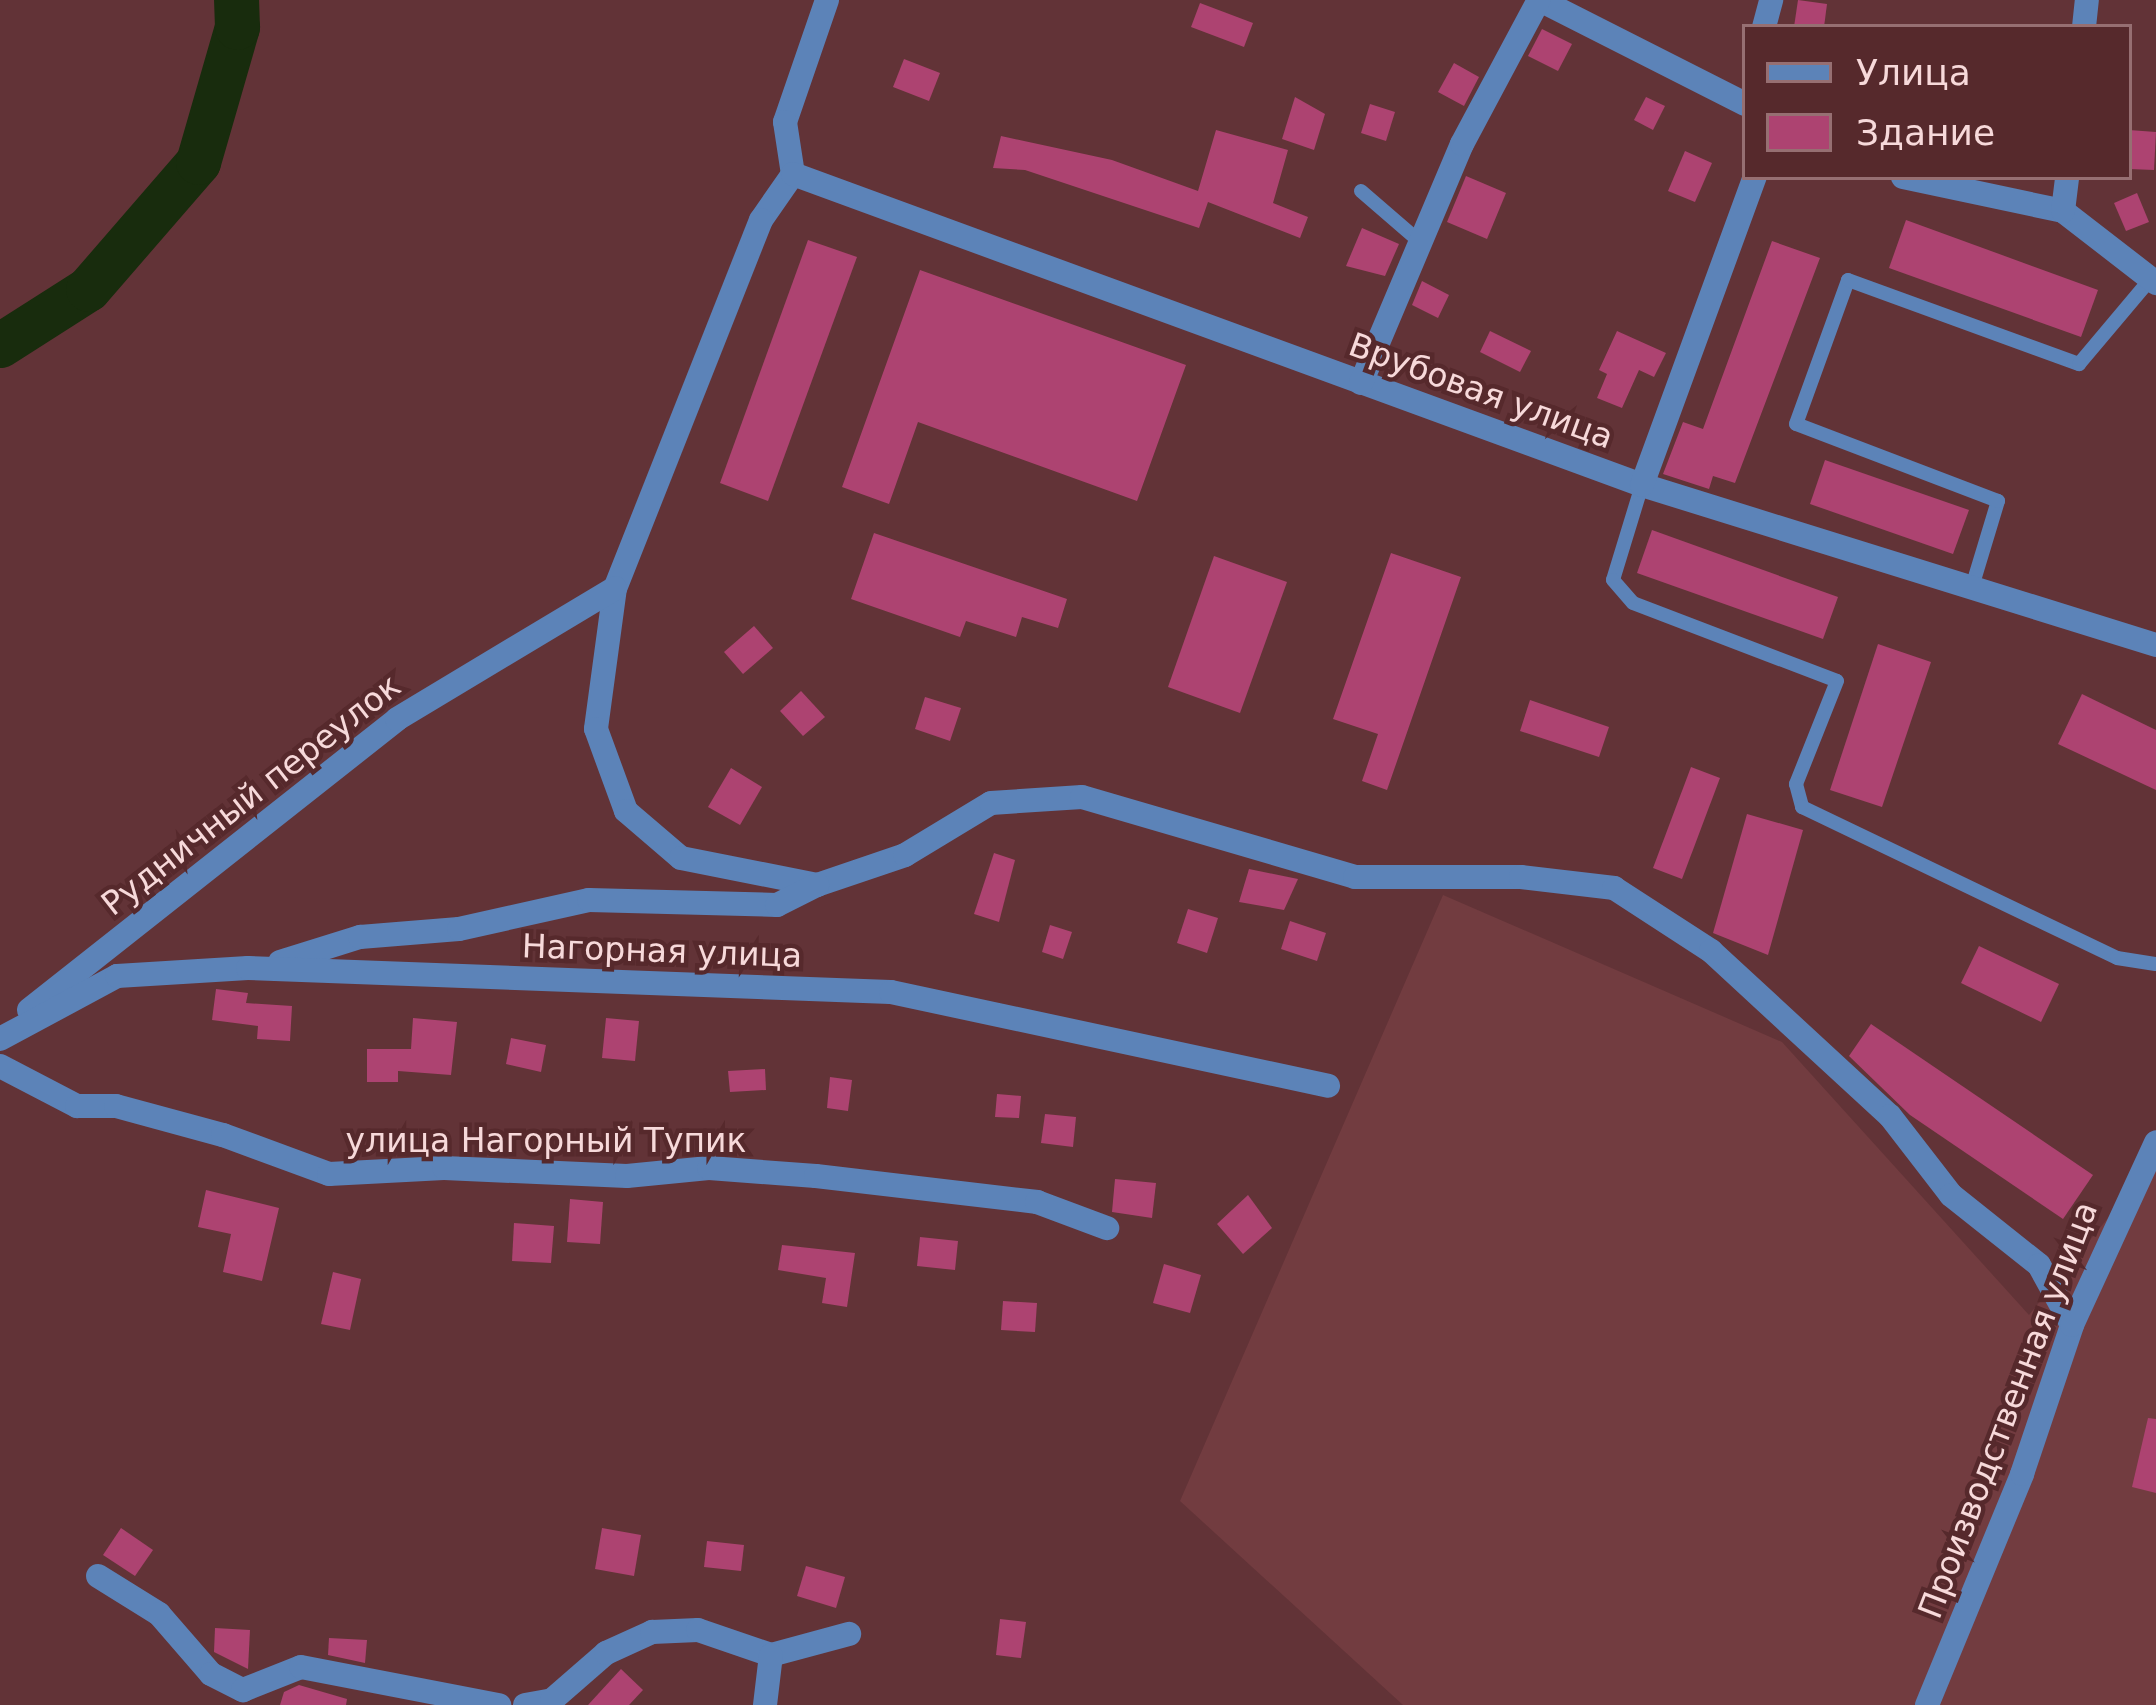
<!DOCTYPE html>
<meta charset="utf-8">
<style>
body{margin:0}
#map{position:relative;width:2156px;height:1705px;overflow:hidden;background:#623337;font-family:"DejaVu Sans",sans-serif}
div>[style]{position:absolute}
.built>*{inset:0;background:#723c40}
.river>*{height:45px;margin:-22.5px;padding:0 22.5px;transform-origin:22.5px;border-radius:22.5px;background:#182c0d}
.building>*{inset:0;background:#ad4371}
.service>*{height:14px;margin:-7px;padding:0 7px;transform-origin:7px;border-radius:7px;background:#5c83b8}
.minor>*{height:24px;margin:-12px;padding:0 12px;transform-origin:12px;border-radius:12px;background:#5c83b8}
span{translate:-50% -50%;white-space:nowrap;text-align:center;line-height:1.15;-webkit-text-stroke:9px #56292c;paint-order:stroke}
.street-label{font-size:33px;color:#f7d9da}
.legend{position:absolute;left:1742px;top:24px;width:390px;height:156px;box-sizing:border-box;background:#56292c;border:3px solid #966f72;margin:0;padding:15px 21px;list-style:none;font-size:36px;color:#f7d9da}
.legend li{display:flex;align-items:center;gap:24px;height:60px}
.legend b{width:60px;border:3px solid #966f72}
</style>
<div id="map">
<div class="built">
<i style="clip-path:polygon(1443px 895px,1782px 1042px,2029px 1315px,2156px 1159px,2156px 1705px,1403px 1705px,1180px 1501px)"></i>
</div>
<div class="river">
<i style="left:0;top:345px;width:104px;rotate:-32.5deg"></i>
<i style="left:88px;top:289px;width:168px;rotate:-49.1deg"></i>
<i style="left:198px;top:162px;width:141px;rotate:-73.9deg"></i>
<i style="left:237px;top:27px;width:27px;rotate:-92deg"></i>
</div>
<div class="building">
<i style="clip-path:polygon(1798px 0,1827px 4px,1824px 27px,1794px 27px)"></i>
<i style="clip-path:polygon(1200px 3px,1253px 23px,1244px 47px,1191px 27px)"></i>
<i style="clip-path:polygon(1542px 29px,1572px 44px,1558px 71px,1528px 56px)"></i>
<i style="clip-path:polygon(904px 59px,940px 73px,929px 101px,893px 87px)"></i>
<i style="clip-path:polygon(1454px 63px,1479px 77px,1464px 106px,1438px 92px)"></i>
<i style="clip-path:polygon(1295px 97px,1325px 114px,1314px 150px,1282px 139px)"></i>
<i style="clip-path:polygon(1646px 97px,1665px 106px,1653px 130px,1634px 120px)"></i>
<i style="clip-path:polygon(1370px 104px,1395px 112px,1386px 141px,1361px 133px)"></i>
<i style="clip-path:polygon(1216px 130px,1288px 150px,1273px 203px,1308px 217px,1300px 238px,1208px 202px,1199px 228px,1025px 170px,993px 168px,1001px 136px,1112px 160px,1198px 191px)"></i>
<i style="clip-path:polygon(2129px 130px,2156px 132px,2154px 170px,2129px 169px)"></i>
<i style="clip-path:polygon(1685px 151px,1712px 163px,1695px 202px,1668px 191px)"></i>
<i style="clip-path:polygon(1466px 176px,1506px 193px,1487px 239px,1447px 222px)"></i>
<i style="clip-path:polygon(2137px 193px,2149px 222px,2126px 231px,2114px 203px)"></i>
<i style="clip-path:polygon(1906px 220px,2098px 290px,2081px 337px,1889px 268px)"></i>
<i style="clip-path:polygon(1362px 228px,1399px 244px,1385px 276px,1346px 266px)"></i>
<i style="clip-path:polygon(808px 240px,857px 257px,768px 501px,720px 483px)"></i>
<i style="clip-path:polygon(1772px 241px,1820px 258px,1735px 483px,1713px 476px,1709px 489px,1663px 474px,1683px 422px,1703px 429px)"></i>
<i style="clip-path:polygon(920px 270px,1186px 365px,1137px 501px,918px 422px,889px 504px,842px 487px)"></i>
<i style="clip-path:polygon(1422px 281px,1449px 295px,1438px 318px,1412px 305px)"></i>
<i style="clip-path:polygon(1490px 331px,1531px 351px,1520px 372px,1480px 352px)"></i>
<i style="clip-path:polygon(1617px 331px,1666px 353px,1654px 377px,1639px 370px,1622px 408px,1597px 398px,1607px 374px,1599px 370px)"></i>
<i style="clip-path:polygon(1825px 460px,1969px 510px,1953px 554px,1810px 504px)"></i>
<i style="clip-path:polygon(1652px 530px,1838px 597px,1823px 639px,1637px 573px)"></i>
<i style="clip-path:polygon(874px 533px,1067px 599px,1058px 628px,1022px 617px,1016px 637px,966px 621px,960px 637px,851px 599px)"></i>
<i style="clip-path:polygon(1391px 553px,1461px 577px,1387px 790px,1362px 781px,1378px 734px,1333px 719px)"></i>
<i style="clip-path:polygon(1214px 556px,1287px 582px,1240px 713px,1168px 687px)"></i>
<i style="clip-path:polygon(754px 626px,773px 648px,743px 674px,724px 652px)"></i>
<i style="clip-path:polygon(1878px 644px,1931px 662px,1882px 807px,1830px 790px)"></i>
<i style="clip-path:polygon(801px 691px,825px 717px,803px 736px,780px 711px)"></i>
<i style="clip-path:polygon(2082px 694px,2156px 730px,2156px 790px,2058px 744px)"></i>
<i style="clip-path:polygon(925px 697px,961px 708px,950px 741px,915px 729px)"></i>
<i style="clip-path:polygon(1530px 700px,1609px 727px,1599px 757px,1520px 731px)"></i>
<i style="clip-path:polygon(1691px 767px,1720px 778px,1682px 879px,1653px 868px)"></i>
<i style="clip-path:polygon(731px 768px,762px 787px,740px 825px,708px 807px)"></i>
<i style="clip-path:polygon(1747px 814px,1803px 830px,1768px 955px,1713px 933px)"></i>
<i style="clip-path:polygon(994px 853px,1015px 860px,999px 922px,974px 914px)"></i>
<i style="clip-path:polygon(1249px 869px,1298px 879px,1284px 910px,1239px 902px)"></i>
<i style="clip-path:polygon(1188px 909px,1218px 918px,1207px 953px,1177px 943px)"></i>
<i style="clip-path:polygon(1290px 921px,1326px 933px,1317px 961px,1281px 949px)"></i>
<i style="clip-path:polygon(1050px 925px,1072px 932px,1063px 959px,1042px 952px)"></i>
<i style="clip-path:polygon(1979px 946px,2059px 984px,2041px 1022px,1961px 983px)"></i>
<i style="clip-path:polygon(216px 989px,248px 993px,246px 1003px,292px 1006px,290px 1041px,257px 1039px,258px 1026px,212px 1020px)"></i>
<i style="clip-path:polygon(413px 1018px,457px 1022px,451px 1075px,398px 1071px,398px 1082px,367px 1082px,367px 1049px,411px 1049px)"></i>
<i style="clip-path:polygon(606px 1018px,639px 1021px,635px 1061px,602px 1058px)"></i>
<i style="clip-path:polygon(1871px 1024px,2093px 1175px,2063px 1219px,1910px 1115px,1849px 1056px)"></i>
<i style="clip-path:polygon(511px 1038px,546px 1045px,541px 1072px,506px 1064px)"></i>
<i style="clip-path:polygon(765px 1069px,766px 1090px,730px 1092px,728px 1071px)"></i>
<i style="clip-path:polygon(830px 1077px,852px 1080px,848px 1111px,827px 1108px)"></i>
<i style="clip-path:polygon(997px 1094px,1021px 1096px,1019px 1118px,995px 1117px)"></i>
<i style="clip-path:polygon(1045px 1114px,1076px 1117px,1073px 1147px,1041px 1143px)"></i>
<i style="clip-path:polygon(1115px 1179px,1156px 1183px,1152px 1218px,1112px 1212px)"></i>
<i style="clip-path:polygon(206px 1190px,279px 1208px,262px 1281px,223px 1272px,231px 1234px,198px 1227px)"></i>
<i style="clip-path:polygon(1248px 1195px,1272px 1228px,1243px 1254px,1217px 1224px)"></i>
<i style="clip-path:polygon(570px 1199px,603px 1202px,600px 1244px,567px 1242px)"></i>
<i style="clip-path:polygon(514px 1223px,554px 1226px,551px 1263px,512px 1261px)"></i>
<i style="clip-path:polygon(920px 1237px,958px 1241px,955px 1270px,917px 1266px)"></i>
<i style="clip-path:polygon(782px 1245px,855px 1253px,847px 1307px,822px 1303px,826px 1278px,778px 1270px)"></i>
<i style="clip-path:polygon(1164px 1264px,1201px 1275px,1190px 1313px,1153px 1303px)"></i>
<i style="clip-path:polygon(333px 1272px,361px 1279px,350px 1330px,321px 1324px)"></i>
<i style="clip-path:polygon(1003px 1301px,1037px 1303px,1035px 1332px,1001px 1330px)"></i>
<i style="clip-path:polygon(2148px 1418px,2156px 1419px,2156px 1493px,2132px 1487px)"></i>
<i style="clip-path:polygon(121px 1528px,153px 1550px,135px 1576px,103px 1555px)"></i>
<i style="clip-path:polygon(602px 1528px,641px 1535px,634px 1576px,595px 1569px)"></i>
<i style="clip-path:polygon(707px 1541px,744px 1545px,741px 1571px,704px 1567px)"></i>
<i style="clip-path:polygon(806px 1566px,845px 1577px,836px 1608px,797px 1596px)"></i>
<i style="clip-path:polygon(1000px 1619px,1026px 1622px,1021px 1658px,996px 1655px)"></i>
<i style="clip-path:polygon(215px 1628px,250px 1630px,248px 1669px,214px 1652px)"></i>
<i style="clip-path:polygon(329px 1638px,367px 1640px,365px 1663px,328px 1655px)"></i>
<i style="clip-path:polygon(621px 1669px,643px 1690px,629px 1705px,588px 1705px)"></i>
<i style="clip-path:polygon(299px 1685px,347px 1699px,346px 1705px,280px 1705px,284px 1692px)"></i>
</div>
<div class="service">
<i style="left:1361px;top:191px;width:78px;rotate:40.8deg"></i>
<i style="left:1642px;top:485px;width:99px;rotate:107deg"></i>
<i style="left:1613px;top:580px;width:30px;rotate:49deg"></i>
<i style="left:1633px;top:603px;width:218px;rotate:20.9deg"></i>
<i style="left:1837px;top:681px;width:111px;rotate:111.7deg"></i>
<i style="left:1796px;top:784px;width:24px;rotate:75deg"></i>
<i style="left:1802px;top:807px;width:349px;rotate:25.6deg"></i>
<i style="left:2117px;top:958px;width:39px;rotate:9deg"></i>
<i style="left:1972px;top:587px;width:90px;rotate:-73.2deg"></i>
<i style="left:1998px;top:501px;width:216px;rotate:-159.1deg"></i>
<i style="left:1796px;top:424px;width:153px;rotate:-70.1deg"></i>
<i style="left:1848px;top:280px;width:246px;rotate:20deg"></i>
<i style="left:2079px;top:364px;width:109px;rotate:-49.9deg"></i>
</div>
<div class="minor">
<i style="left:827px;top:0;width:129px;rotate:109deg"></i>
<i style="left:785px;top:122px;width:53px;rotate:81.3deg"></i>
<i style="left:793px;top:174px;width:56px;rotate:124.8deg"></i>
<i style="left:761px;top:220px;width:396px;rotate:111.6deg"></i>
<i style="left:615px;top:588px;width:142px;rotate:97.7deg"></i>
<i style="left:596px;top:729px;width:87px;rotate:69.9deg"></i>
<i style="left:626px;top:811px;width:72px;rotate:40.5deg"></i>
<i style="left:681px;top:858px;width:139px;rotate:11.2deg"></i>
<i style="left:817px;top:885px;width:93px;rotate:-18.8deg"></i>
<i style="left:905px;top:855px;width:100px;rotate:-31.2deg"></i>
<i style="left:991px;top:803px;width:91px;rotate:-3.8deg"></i>
<i style="left:1082px;top:797px;width:284px;rotate:16.3deg"></i>
<i style="left:1355px;top:877px;width:166px"></i>
<i style="left:1521px;top:877px;width:94px;rotate:6.7deg"></i>
<i style="left:1614px;top:888px;width:116px;rotate:33deg"></i>
<i style="left:1711px;top:951px;width:243px;rotate:42.7deg"></i>
<i style="left:1890px;top:1116px;width:100px;rotate:52.3deg"></i>
<i style="left:1951px;top:1195px;width:112px;rotate:38.5deg"></i>
<i style="left:2039px;top:1265px;width:68px;rotate:61.2deg"></i>
<i style="left:1540px;top:0;width:230px;rotate:26.9deg"></i>
<i style="left:1764px;top:27px;width:28px;rotate:-75deg"></i>
<i style="left:2084px;top:27px;width:27px;rotate:-84deg"></i>
<i style="left:793px;top:174px;width:904px;rotate:20.12deg"></i>
<i style="left:1642px;top:485px;width:538px;rotate:17.29deg"></i>
<i style="left:1903px;top:177px;width:164px;rotate:12deg"></i>
<i style="left:2063px;top:211px;width:118px;rotate:37.7deg"></i>
<i style="left:2063px;top:211px;width:34px;rotate:-83deg"></i>
<i style="left:1361px;top:383px;width:259px;rotate:-67.1deg"></i>
<i style="left:1462px;top:144px;width:163px;rotate:-61.9deg"></i>
<i style="left:1642px;top:485px;width:328px;rotate:-69.9deg"></i>
<i style="left:280px;top:962px;width:84px;rotate:-17.4deg"></i>
<i style="left:360px;top:937px;width:99px;rotate:-4.6deg"></i>
<i style="left:459px;top:929px;width:133px;rotate:-12.6deg"></i>
<i style="left:589px;top:900px;width:188px;rotate:1.5deg"></i>
<i style="left:777px;top:905px;width:45px;rotate:-26.6deg"></i>
<i style="left:29px;top:1010px;width:469px;rotate:-38.3deg"></i>
<i style="left:397px;top:719px;width:254px;rotate:-31deg"></i>
<i style="left:0;top:1039px;width:133px;rotate:-28.3deg"></i>
<i style="left:117px;top:976px;width:131px;rotate:-3.5deg"></i>
<i style="left:248px;top:968px;width:643px;rotate:2.14deg"></i>
<i style="left:891px;top:992px;width:447px;rotate:12.1deg"></i>
<i style="left:0;top:1066px;width:87px;rotate:27.5deg"></i>
<i style="left:77px;top:1106px;width:39px"></i>
<i style="left:116px;top:1106px;width:111px;rotate:15.2deg"></i>
<i style="left:223px;top:1135px;width:113px;rotate:20.2deg"></i>
<i style="left:329px;top:1174px;width:115px;rotate:-3deg"></i>
<i style="left:444px;top:1168px;width:183px;rotate:2.5deg"></i>
<i style="left:627px;top:1176px;width:82px;rotate:-5.6deg"></i>
<i style="left:709px;top:1168px;width:107px;rotate:4.3deg"></i>
<i style="left:816px;top:1176px;width:223px;rotate:6.7deg"></i>
<i style="left:1037px;top:1202px;width:75px;rotate:20.4deg"></i>
<i style="left:98px;top:1576px;width:72px;rotate:31.9deg"></i>
<i style="left:159px;top:1614px;width:79px;rotate:49.1deg"></i>
<i style="left:211px;top:1674px;width:36px;rotate:27deg"></i>
<i style="left:243px;top:1690px;width:62px;rotate:-21.6deg"></i>
<i style="left:301px;top:1667px;width:202px;rotate:10.9deg"></i>
<i style="left:525px;top:1705px;width:27px;rotate:-10deg"></i>
<i style="left:552px;top:1700px;width:72px;rotate:-41deg"></i>
<i style="left:606px;top:1653px;width:51px;rotate:-24.5deg"></i>
<i style="left:652px;top:1632px;width:46px;rotate:-2.5deg"></i>
<i style="left:698px;top:1630px;width:77px;rotate:18.9deg"></i>
<i style="left:771px;top:1655px;width:81px;rotate:-15.1deg"></i>
<i style="left:765px;top:1705px;width:50px;rotate:-83.2deg"></i>
<i style="left:1927px;top:1705px;width:250px;rotate:-67.6deg"></i>
<i style="left:2022px;top:1474px;width:157px;rotate:-71.4deg"></i>
<i style="left:2072px;top:1325px;width:201px;rotate:-65.3deg"></i>
</div>
<div class="street-label">
<span style="left:1481px;top:391px;rotate:20deg">Врубовая улица</span>
<span style="left:251px;top:795px;rotate:-38deg">Рудничный переулок</span>
<span style="left:662px;top:951px;rotate:2deg">Нагорная улица</span>
<span style="left:546px;top:1141px">улица Нагорный Тупик</span>
<span style="left:2008px;top:1410px;rotate:-69deg">Производственная улица</span>
</div>
<ul class="legend">
<li><b style="height:15px;background:#5c83b8"></b>Улица</li>
<li><b style="height:33px;background:#ad4371"></b>Здание</li>
</ul>
</div>
